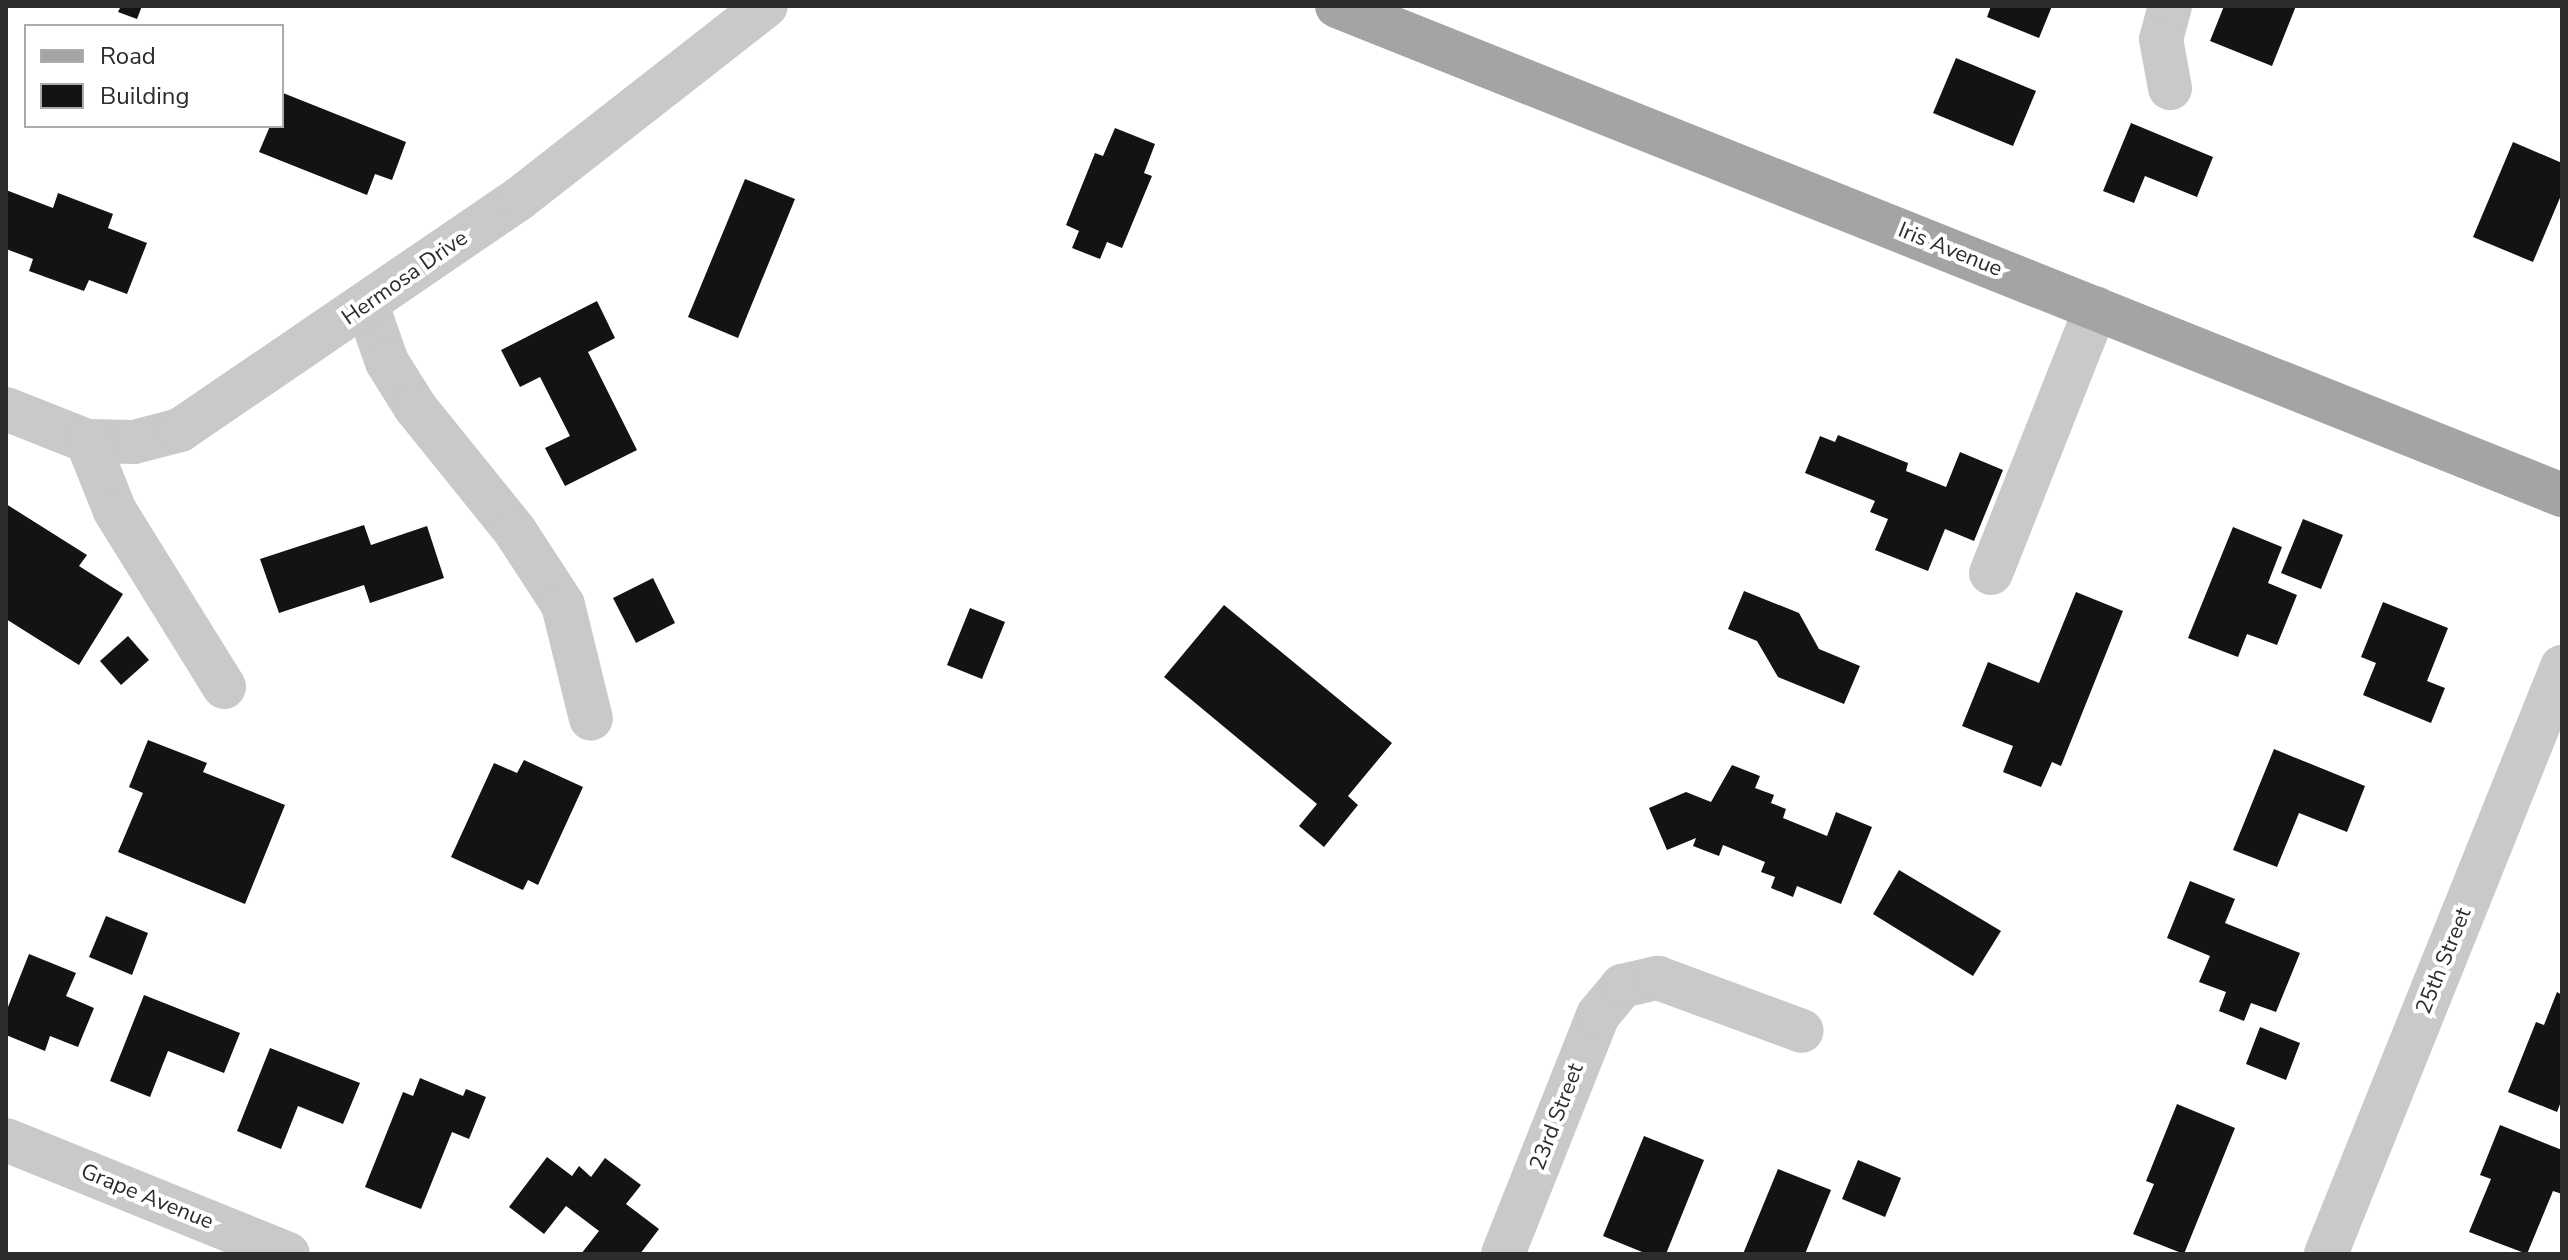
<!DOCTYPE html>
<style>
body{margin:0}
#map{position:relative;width:2568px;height:1260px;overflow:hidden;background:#fff;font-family:"Nunito Sans",sans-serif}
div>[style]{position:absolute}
.building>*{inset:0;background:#131313}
.minor>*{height:44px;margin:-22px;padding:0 22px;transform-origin:22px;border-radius:22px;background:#c9c9c9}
.major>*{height:44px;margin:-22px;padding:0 22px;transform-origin:22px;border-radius:22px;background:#a4a4a4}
span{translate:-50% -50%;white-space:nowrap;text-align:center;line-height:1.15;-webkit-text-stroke:8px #fff;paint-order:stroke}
.street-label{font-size:22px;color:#2c2c2c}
.frame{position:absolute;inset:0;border:8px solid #2c2c2c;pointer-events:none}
.legend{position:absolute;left:24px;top:24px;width:260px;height:104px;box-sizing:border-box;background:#fff;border:2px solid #ababab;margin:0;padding:10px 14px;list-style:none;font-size:24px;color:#2c2c2c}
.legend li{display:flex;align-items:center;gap:16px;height:40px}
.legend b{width:40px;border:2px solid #ababab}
</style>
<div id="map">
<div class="building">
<i style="clip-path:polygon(121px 6px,142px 6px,137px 19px,118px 12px)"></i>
<i style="clip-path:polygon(1991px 6px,2052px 6px,2039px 38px,1987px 17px)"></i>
<i style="clip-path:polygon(2224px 6px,2296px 6px,2272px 66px,2210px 41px)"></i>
<i style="clip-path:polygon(1956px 58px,2036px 91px,2013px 146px,1933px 113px)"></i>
<i style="clip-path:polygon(283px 93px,406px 142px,392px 180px,375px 174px,367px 195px,259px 152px,270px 126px,282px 126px)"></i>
<i style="clip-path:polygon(2131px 123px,2213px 157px,2197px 197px,2145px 176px,2134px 203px,2103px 191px)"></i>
<i style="clip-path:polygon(1115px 128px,1155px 144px,1144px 173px,1152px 176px,1122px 248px,1107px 242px,1100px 259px,1072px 248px,1079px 231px,1066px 225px,1095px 153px,1103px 156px)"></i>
<i style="clip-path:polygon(2513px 142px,2562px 163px,2562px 193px,2533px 262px,2473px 237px)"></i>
<i style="clip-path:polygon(745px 179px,795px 199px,738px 338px,688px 317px)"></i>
<i style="clip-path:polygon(6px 190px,53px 208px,58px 193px,113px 214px,108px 228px,147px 243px,127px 294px,89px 280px,84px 291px,29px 271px,33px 259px,6px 249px)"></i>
<i style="clip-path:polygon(597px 301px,615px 338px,588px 352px,637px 450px,565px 486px,545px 448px,570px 436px,540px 377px,520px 387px,501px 350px)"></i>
<i style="clip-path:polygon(1838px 435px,1908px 463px,1906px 471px,1946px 487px,1960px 452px,2003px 470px,1974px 541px,1945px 529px,1928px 571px,1875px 550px,1888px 519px,1870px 512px,1875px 501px,1805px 473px,1820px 436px,1835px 442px)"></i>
<i style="clip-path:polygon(6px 504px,87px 555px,79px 566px,123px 594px,79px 665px,6px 619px)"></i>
<i style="clip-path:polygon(2303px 519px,2343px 535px,2321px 589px,2281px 573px)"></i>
<i style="clip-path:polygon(364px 525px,371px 545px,427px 526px,444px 578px,370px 603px,364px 585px,279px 613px,260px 559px)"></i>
<i style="clip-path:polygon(2233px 527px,2282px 547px,2268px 583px,2297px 595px,2277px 645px,2247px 634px,2238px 657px,2188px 638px)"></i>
<i style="clip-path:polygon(653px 578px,675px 623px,636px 643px,613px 598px)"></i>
<i style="clip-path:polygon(1744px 591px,1799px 613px,1819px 649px,1860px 666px,1844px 704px,1778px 677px,1757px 641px,1728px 629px)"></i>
<i style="clip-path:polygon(2076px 592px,2123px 611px,2061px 766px,2052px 762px,2041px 787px,2003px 772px,2013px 746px,1962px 726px,1988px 662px,2039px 683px)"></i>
<i style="clip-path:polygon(2383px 602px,2448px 628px,2427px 681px,2445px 688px,2431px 723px,2363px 695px,2376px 663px,2361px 657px)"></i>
<i style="clip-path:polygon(1224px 605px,1392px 743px,1348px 796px,1358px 805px,1324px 847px,1299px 826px,1317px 804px,1164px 677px)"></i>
<i style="clip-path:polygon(970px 608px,1005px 622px,982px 679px,947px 665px)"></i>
<i style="clip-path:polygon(128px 636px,149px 660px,121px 685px,100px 661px)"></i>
<i style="clip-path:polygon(148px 740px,207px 763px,203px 772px,285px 805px,245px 904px,118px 852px,143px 793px,129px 787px)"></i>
<i style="clip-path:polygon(2274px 749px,2365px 786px,2347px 832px,2299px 813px,2277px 867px,2233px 850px)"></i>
<i style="clip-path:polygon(524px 760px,583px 787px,538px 885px,528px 880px,523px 890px,451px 857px,494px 763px,517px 773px)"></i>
<i style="clip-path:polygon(1732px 765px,1760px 776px,1755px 788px,1774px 795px,1771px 803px,1786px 809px,1783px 818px,1827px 836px,1836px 812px,1872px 827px,1841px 904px,1797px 886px,1793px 897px,1771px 888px,1775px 877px,1761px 872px,1765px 862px,1723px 845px,1719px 856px,1693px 846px,1696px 838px,1667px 850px,1649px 808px,1686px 792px,1711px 802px)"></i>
<i style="clip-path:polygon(1899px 870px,2001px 931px,1973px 976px,1873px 914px)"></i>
<i style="clip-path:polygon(2190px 881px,2235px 899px,2225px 923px,2300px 953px,2276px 1012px,2251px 1003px,2244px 1021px,2219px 1011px,2226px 992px,2199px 982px,2210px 956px,2167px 938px)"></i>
<i style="clip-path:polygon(106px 916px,148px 933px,132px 975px,89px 957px)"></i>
<i style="clip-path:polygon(29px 954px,76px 973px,66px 996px,94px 1008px,78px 1047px,50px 1036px,45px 1051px,6px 1035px,6px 1012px)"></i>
<i style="clip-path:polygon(2557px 992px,2562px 995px,2562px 1099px,2557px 1112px,2508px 1092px,2536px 1022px,2544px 1025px)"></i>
<i style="clip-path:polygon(144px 995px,240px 1033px,224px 1073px,168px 1051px,150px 1097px,110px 1081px)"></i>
<i style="clip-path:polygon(2260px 1027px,2300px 1043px,2286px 1080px,2246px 1064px)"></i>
<i style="clip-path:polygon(270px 1048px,360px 1083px,343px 1124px,298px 1106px,281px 1149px,237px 1131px)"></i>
<i style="clip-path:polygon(420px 1078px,463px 1096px,466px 1089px,486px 1097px,469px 1139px,452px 1132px,421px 1209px,365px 1187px,403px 1092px,413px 1096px)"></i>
<i style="clip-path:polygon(2177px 1104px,2235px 1128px,2184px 1254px,2133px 1234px,2154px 1184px,2146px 1181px)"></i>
<i style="clip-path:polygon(2500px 1125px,2562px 1150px,2562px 1194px,2553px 1191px,2527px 1254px,2469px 1232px,2491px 1179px,2480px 1175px)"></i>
<i style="clip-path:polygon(1644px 1136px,1704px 1160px,1666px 1254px,1647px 1254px,1603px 1236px)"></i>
<i style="clip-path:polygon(547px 1157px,572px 1176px,579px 1166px,591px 1177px,605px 1158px,641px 1185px,626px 1204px,659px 1229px,640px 1254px,581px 1254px,599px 1231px,566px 1206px,544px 1234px,509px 1207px)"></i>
<i style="clip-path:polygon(1858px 1160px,1901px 1178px,1885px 1217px,1842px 1199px)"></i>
<i style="clip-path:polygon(1778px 1169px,1831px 1190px,1805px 1254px,1743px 1254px)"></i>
</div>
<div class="minor">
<i style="left:2170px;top:6px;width:34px;rotate:105deg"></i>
<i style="left:2161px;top:39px;width:50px;rotate:79.6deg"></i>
<i style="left:367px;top:305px;width:60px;rotate:70.7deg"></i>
<i style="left:387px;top:362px;width:53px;rotate:58.1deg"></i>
<i style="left:415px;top:407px;width:159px;rotate:51.1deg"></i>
<i style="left:515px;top:531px;width:88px;rotate:57deg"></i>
<i style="left:563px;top:605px;width:117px;rotate:76.2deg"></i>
<i style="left:6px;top:409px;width:87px;rotate:21.6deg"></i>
<i style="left:87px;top:441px;width:47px;rotate:1.2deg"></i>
<i style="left:134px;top:442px;width:48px;rotate:-14.6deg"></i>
<i style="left:180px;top:430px;width:412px;rotate:-34.3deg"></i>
<i style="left:520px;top:198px;width:312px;rotate:-38deg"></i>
<i style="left:87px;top:441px;width:75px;rotate:68.2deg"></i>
<i style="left:115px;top:511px;width:207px;rotate:58.2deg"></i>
<i style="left:1991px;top:573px;width:285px;rotate:-68.4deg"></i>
<i style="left:6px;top:1140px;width:304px;rotate:22deg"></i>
<i style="left:1503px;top:1254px;width:257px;rotate:-68.3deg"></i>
<i style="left:1598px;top:1015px;width:38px;rotate:-50deg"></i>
<i style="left:1622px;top:986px;width:37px;rotate:-13deg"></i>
<i style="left:1658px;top:978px;width:153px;rotate:20.2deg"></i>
<i style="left:2326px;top:1254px;width:633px;rotate:-68.1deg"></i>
</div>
<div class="major">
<i style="left:1337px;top:6px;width:1319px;rotate:21.76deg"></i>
</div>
<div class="street-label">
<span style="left:1950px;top:250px;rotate:22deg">Iris Avenue</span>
<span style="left:405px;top:278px;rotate:-35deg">Hermosa Drive</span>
<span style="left:2444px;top:961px;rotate:-68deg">25th Street</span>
<span style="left:1557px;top:1117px;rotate:-69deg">23rd Street</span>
<span style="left:147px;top:1197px;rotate:22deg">Grape Avenue</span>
</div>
<div class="frame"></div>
<ul class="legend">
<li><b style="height:10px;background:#a4a4a4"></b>Road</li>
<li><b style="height:22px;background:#131313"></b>Building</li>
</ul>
</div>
